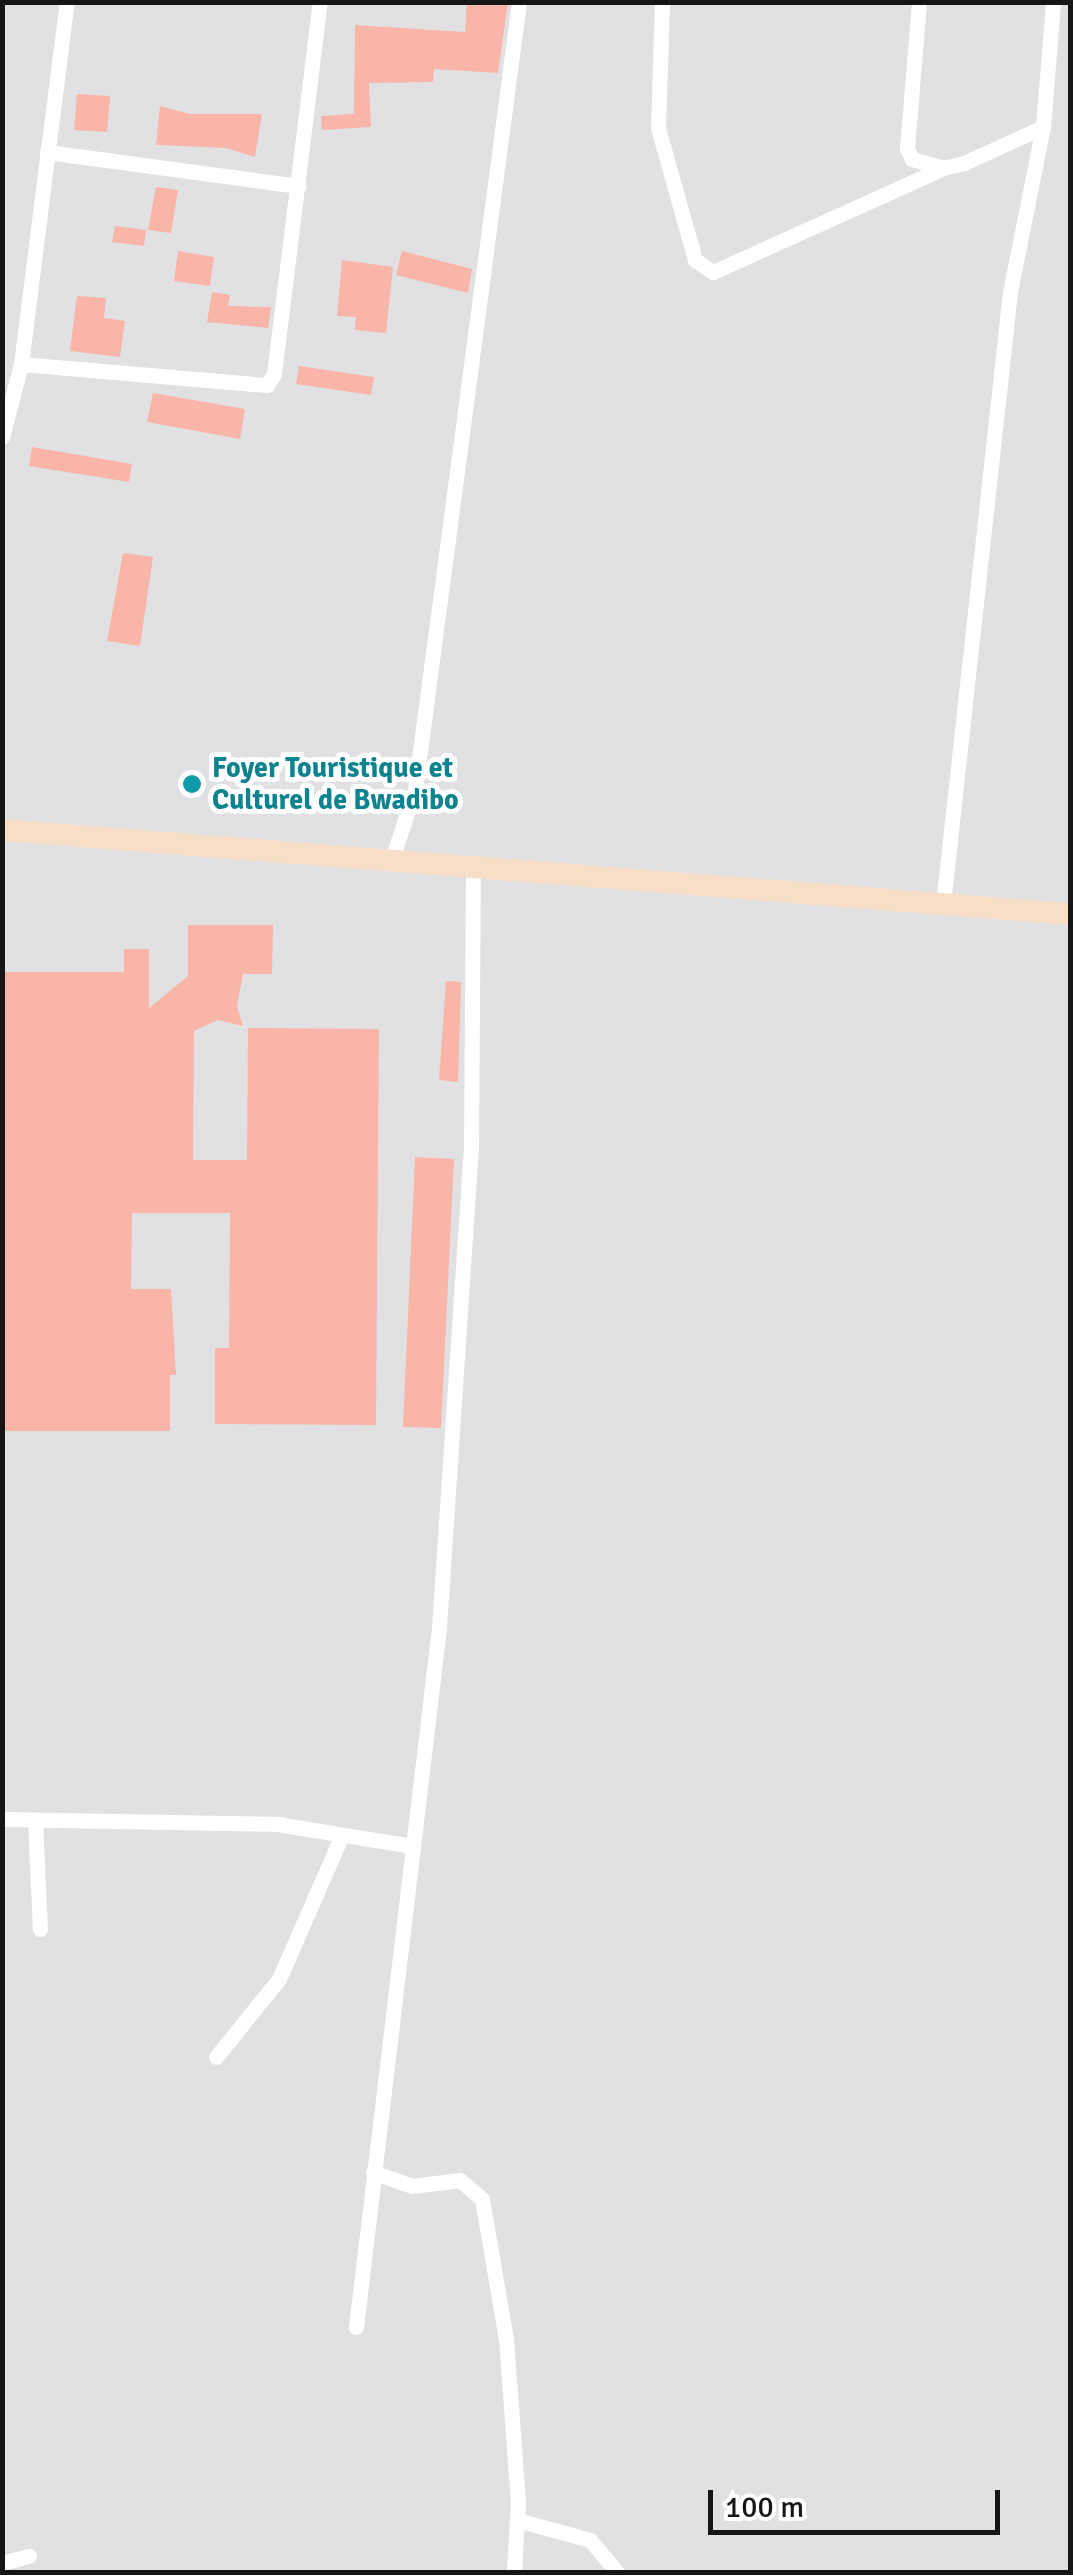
<!DOCTYPE html>
<style>
body{margin:0}
#map{position:relative;width:1073px;height:2575px;overflow:hidden;background:#e1e1e4;font-family:Signika,sans-serif}
div>[style]{position:absolute}
.building>*{inset:0;background:#f8b5a8}
.street>*{height:15px;margin:-7.5px;padding:0 7.5px;transform-origin:7.5px;border-radius:7.5px;background:#fff}
.secondary>*{height:22px;margin:-11px;padding:0 11px;transform-origin:11px;border-radius:11px;background:#f7dec6}
.dots>*{width:28px;height:28px;translate:-50% -50%;box-sizing:border-box;border:5px solid #fff;border-radius:50%}
span{translate:-50% -50%;white-space:nowrap;text-align:center;line-height:1.15;-webkit-text-stroke:10px #fff;paint-order:stroke}
.culture-label{font-size:28px;color:#0d838f;font-weight:700}
.left{translate:0 -50%;text-align:left}
.frame{position:absolute;inset:0;border:5px solid #161617;pointer-events:none}
.scale{position:absolute;left:708px;top:2490px;width:292px;height:45px;box-sizing:border-box;border:5px solid #161617;border-top:0;padding-left:12px;font-size:30px;line-height:35px;white-space:nowrap;color:#161617;-webkit-text-stroke:8px #fff;paint-order:stroke}
</style>
<div id="map">
<div class="building">
<i style="clip-path:polygon(467px 2px,508px 2px,498px 73px,434px 69px,433px 82px,369px 83px,371px 127px,322px 130px,321px 116px,354px 114px,355px 25px,465px 32px)"></i>
<i style="clip-path:polygon(77px 94px,110px 96px,107px 132px,74px 130px)"></i>
<i style="clip-path:polygon(160px 106px,190px 114px,262px 114px,255px 157px,226px 148px,156px 145px)"></i>
<i style="clip-path:polygon(156px 187px,178px 190px,171px 233px,148px 230px)"></i>
<i style="clip-path:polygon(115px 226px,146px 230px,144px 246px,112px 242px)"></i>
<i style="clip-path:polygon(178px 251px,214px 257px,210px 286px,174px 281px)"></i>
<i style="clip-path:polygon(402px 251px,472px 269px,468px 293px,396px 275px)"></i>
<i style="clip-path:polygon(342px 260px,393px 267px,386px 333px,355px 330px,356px 317px,337px 316px)"></i>
<i style="clip-path:polygon(212px 292px,230px 295px,228px 306px,271px 307px,268px 328px,207px 322px)"></i>
<i style="clip-path:polygon(77px 296px,106px 298px,104px 318px,125px 321px,120px 357px,70px 351px)"></i>
<i style="clip-path:polygon(299px 366px,374px 377px,371px 395px,296px 384px)"></i>
<i style="clip-path:polygon(153px 393px,245px 409px,240px 439px,147px 422px)"></i>
<i style="clip-path:polygon(32px 447px,132px 464px,129px 482px,29px 466px)"></i>
<i style="clip-path:polygon(123px 553px,153px 557px,140px 646px,107px 641px)"></i>
<i style="clip-path:polygon(188px 925px,273px 925px,272px 974px,243px 974px,237px 1006px,243px 1026px,218px 1020px,194px 1031px,193px 1160px,247px 1160px,248px 1028px,379px 1029px,376px 1425px,215px 1424px,215px 1348px,229px 1348px,230px 1213px,132px 1213px,131px 1289px,171px 1289px,176px 1375px,170px 1375px,170px 1431px,2px 1431px,2px 972px,124px 972px,124px 949px,149px 949px,149px 1008px,188px 976px)"></i>
<i style="clip-path:polygon(446px 981px,461px 982px,458px 1082px,439px 1080px)"></i>
<i style="clip-path:polygon(415px 1157px,454px 1159px,441px 1428px,403px 1427px)"></i>
</div>
<div class="street">
<i style="left:662px;top:2px;width:126px;rotate:91.8deg"></i>
<i style="left:658px;top:128px;width:137px;rotate:74.3deg"></i>
<i style="left:695px;top:260px;width:22px;rotate:34deg"></i>
<i style="left:713px;top:272px;width:252px;rotate:-24.3deg"></i>
<i style="left:919px;top:2px;width:147px;rotate:94.7deg"></i>
<i style="left:907px;top:149px;width:11px;rotate:63deg"></i>
<i style="left:912px;top:159px;width:32px;rotate:16deg"></i>
<i style="left:943px;top:168px;width:22px;rotate:-13deg"></i>
<i style="left:964px;top:163px;width:87px;rotate:-24.5deg"></i>
<i style="left:47px;top:152px;width:254px;rotate:7.7deg"></i>
<i style="left:21px;top:364px;width:247px;rotate:4.9deg"></i>
<i style="left:267px;top:385px;width:13px;rotate:-58deg"></i>
<i style="left:274px;top:374px;width:375px;rotate:-83deg"></i>
<i style="left:2px;top:437px;width:75px;rotate:-75.4deg"></i>
<i style="left:21px;top:364px;width:365px;rotate:-82.8deg"></i>
<i style="left:393px;top:856px;width:71px;rotate:-71.8deg"></i>
<i style="left:415px;top:789px;width:794px;rotate:-82.47deg"></i>
<i style="left:943px;top:904px;width:616px;rotate:-83.75deg"></i>
<i style="left:1010px;top:292px;width:168px;rotate:-78.7deg"></i>
<i style="left:1043px;top:127px;width:125px;rotate:-85.4deg"></i>
<i style="left:2px;top:1819px;width:275px;rotate:1deg"></i>
<i style="left:277px;top:1824px;width:138px;rotate:9.2deg"></i>
<i style="left:35px;top:1820px;width:109px;rotate:87.4deg"></i>
<i style="left:216px;top:2057px;width:100px;rotate:-51.1deg"></i>
<i style="left:279px;top:1979px;width:157px;rotate:-66.4deg"></i>
<i style="left:373px;top:2172px;width:41px;rotate:19.7deg"></i>
<i style="left:412px;top:2186px;width:48px;rotate:-7.1deg"></i>
<i style="left:460px;top:2180px;width:29px;rotate:41deg"></i>
<i style="left:482px;top:2199px;width:142px;rotate:80.3deg"></i>
<i style="left:506px;top:2339px;width:163px;rotate:85.8deg"></i>
<i style="left:518px;top:2502px;width:70px;rotate:93.3deg"></i>
<i style="left:356px;top:2327px;width:704px;rotate:-83.23deg"></i>
<i style="left:439px;top:1628px;width:480px;rotate:-86.2deg"></i>
<i style="left:471px;top:1149px;width:285px;rotate:-89.6deg"></i>
<i style="left:517px;top:2520px;width:76px;rotate:15.3deg"></i>
<i style="left:590px;top:2540px;width:42px;rotate:49.8deg"></i>
<i style="left:2px;top:2563px;width:28px;rotate:-15deg"></i>
</div>
<div class="secondary">
<i style="left:2px;top:830px;width:1071px;rotate:4.5deg"></i>
</div>
<div class="dots">
<i style="left:192px;top:784px;background:#0f9aa8"></i>
</div>
<div class="culture-label">
<span class="left" style="left:212px;top:784px">Foyer Touristique et<br>Culturel de Bwadibo</span>
</div>
<div class="frame"></div>
<div class="scale">100 m</div>
</div>
